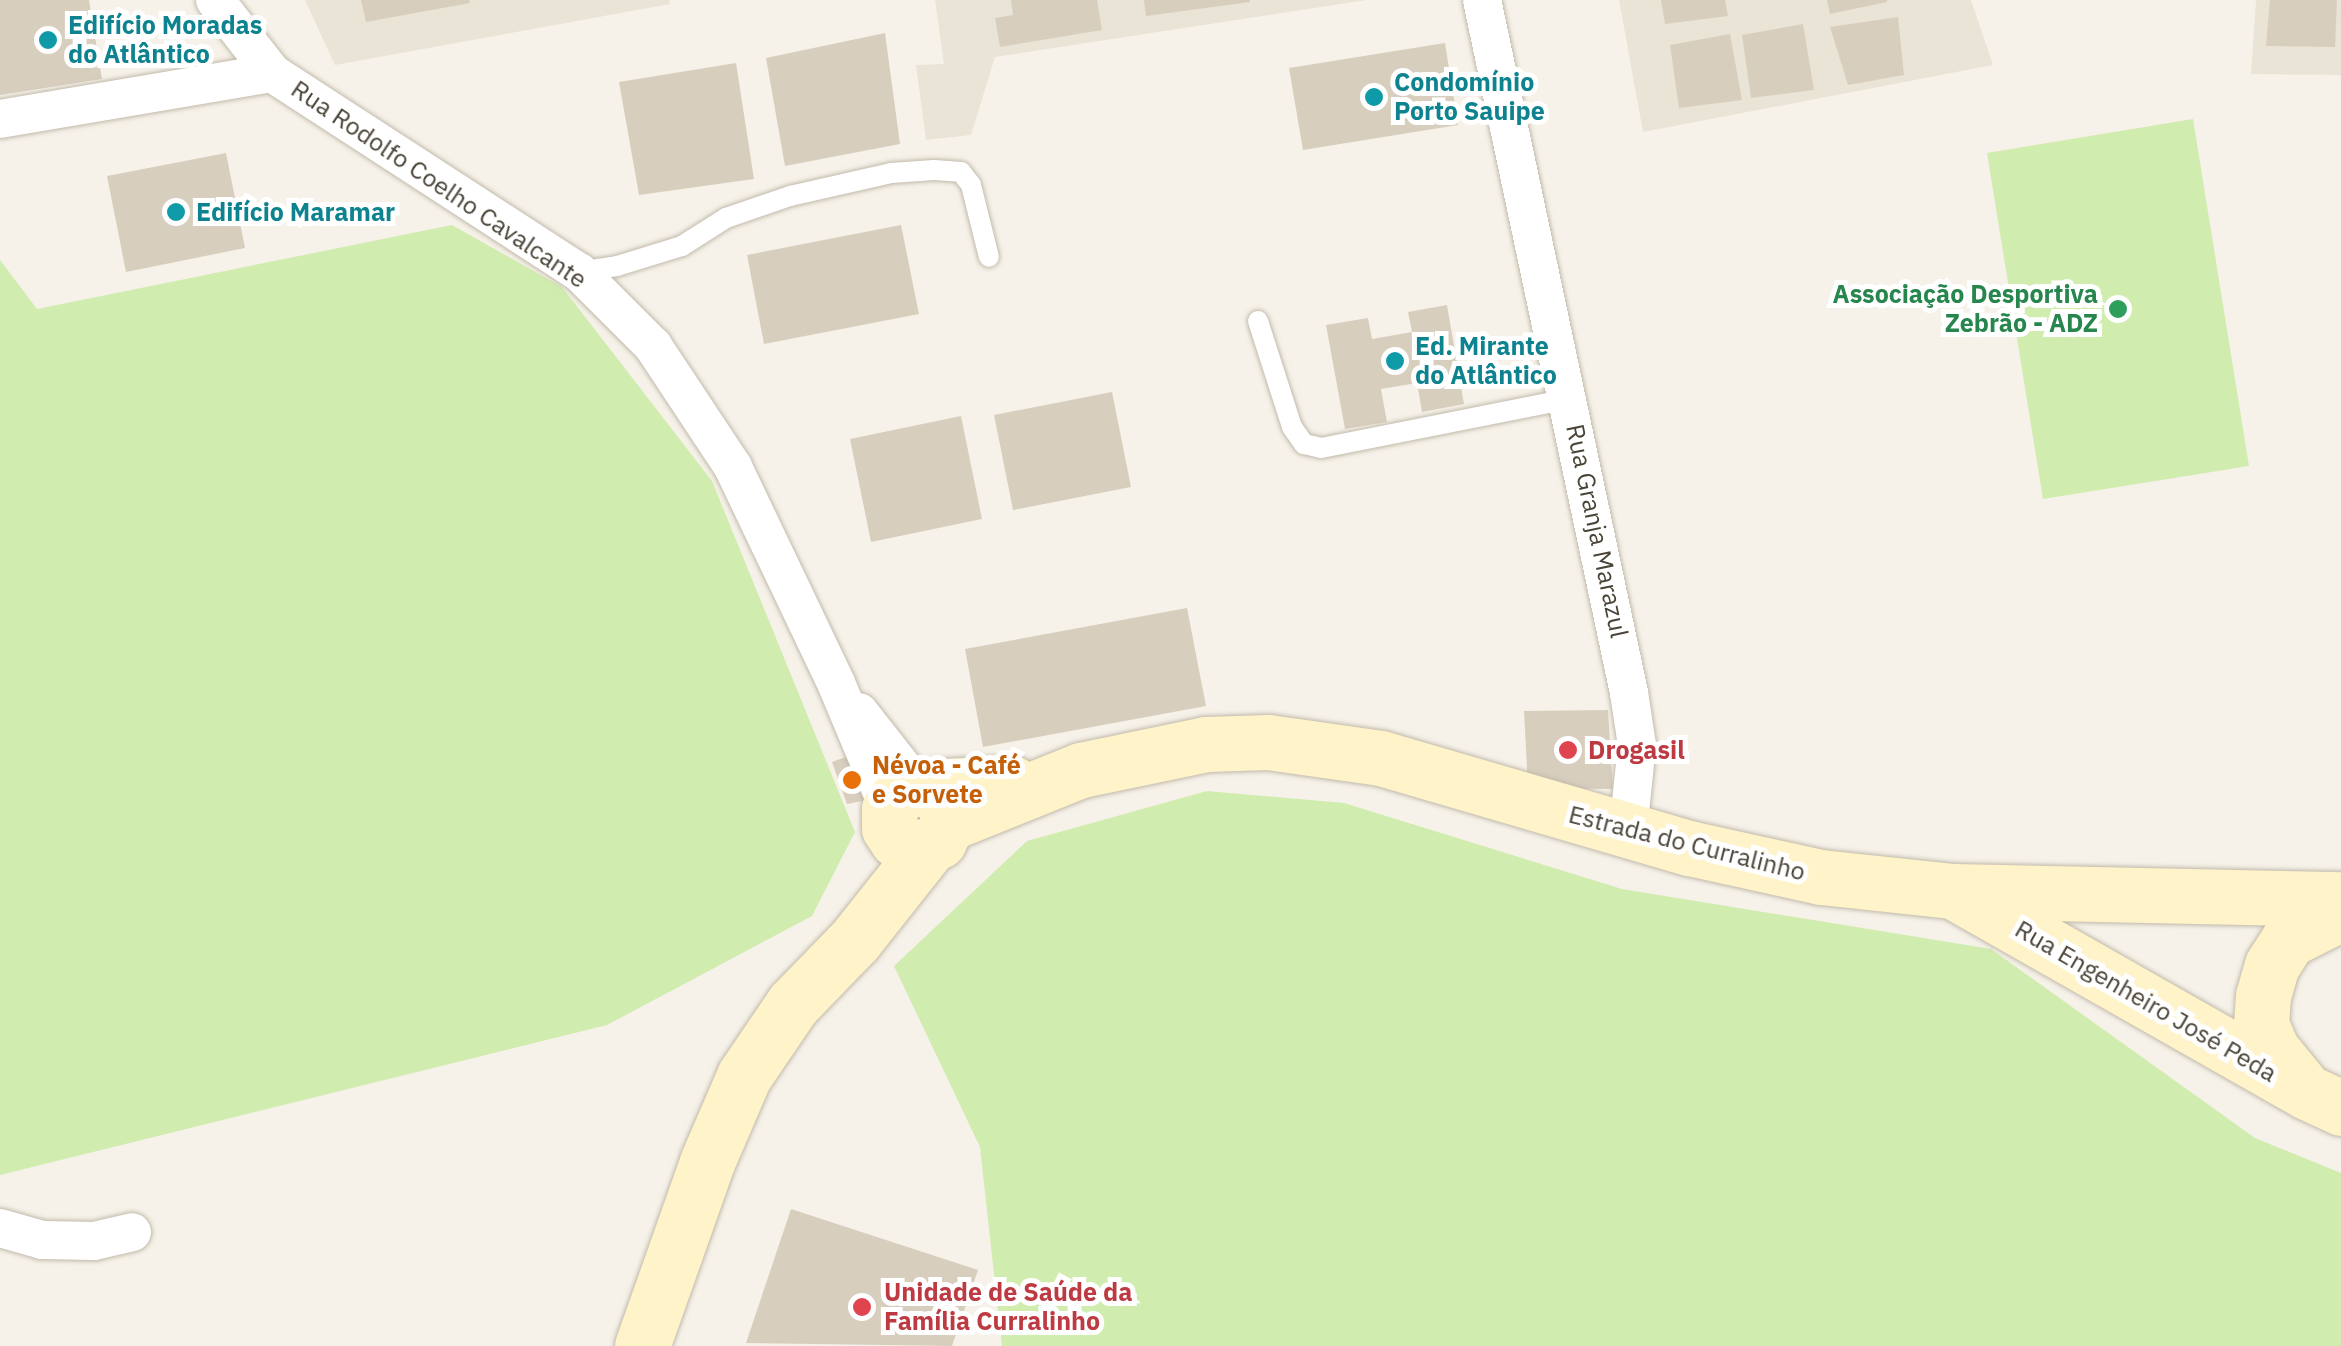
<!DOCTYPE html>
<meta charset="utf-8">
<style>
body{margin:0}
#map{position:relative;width:2341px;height:1346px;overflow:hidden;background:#f6f2e9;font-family:"IBM Plex Sans",sans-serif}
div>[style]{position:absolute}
.residential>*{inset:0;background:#eae4d7}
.green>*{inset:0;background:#d0ecaf}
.building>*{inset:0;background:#d8cebe}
.roads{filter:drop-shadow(0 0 2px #c2baab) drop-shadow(0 0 2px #c2baab)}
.lane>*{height:20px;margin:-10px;padding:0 10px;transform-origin:10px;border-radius:10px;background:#fff}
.street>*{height:38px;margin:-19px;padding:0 19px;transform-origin:19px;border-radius:19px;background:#fff}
.secondary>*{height:55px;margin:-27.5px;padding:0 27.5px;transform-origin:27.5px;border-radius:27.5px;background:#fff3ca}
.dots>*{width:28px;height:28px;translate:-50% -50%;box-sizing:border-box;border:5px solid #fff;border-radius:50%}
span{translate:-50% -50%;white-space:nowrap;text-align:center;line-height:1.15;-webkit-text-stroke:10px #fff;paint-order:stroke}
.culture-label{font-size:25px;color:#0d838f;font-weight:700}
.left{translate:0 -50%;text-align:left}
.street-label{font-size:25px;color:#4a4337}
.leisure-label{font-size:25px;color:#27864d;font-weight:700}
.right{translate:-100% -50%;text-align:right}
.health-label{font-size:25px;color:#be3a42;font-weight:700}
.food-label{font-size:25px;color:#c56008;font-weight:700}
</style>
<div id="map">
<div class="residential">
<i style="clip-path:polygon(305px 0,669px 0,670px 4px,335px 65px)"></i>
<i style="clip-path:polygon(935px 0,1367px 0,995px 57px,971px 135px,926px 140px,916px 65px,944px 64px)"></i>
<i style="clip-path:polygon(1619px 0,1971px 0,1993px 65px,1643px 132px)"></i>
<i style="clip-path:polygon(2256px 0,2341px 0,2341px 75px,2251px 74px)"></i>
</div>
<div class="green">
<i style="clip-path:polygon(2193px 119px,2249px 466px,2043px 499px,1987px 153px)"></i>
<i style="clip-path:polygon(452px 225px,562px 287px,712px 481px,855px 832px,812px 916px,607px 1025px,0 1175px,0 260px,37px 309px)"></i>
<i style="clip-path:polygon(1207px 791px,1344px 803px,1622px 889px,1991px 949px,2255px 1138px,2341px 1173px,2341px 1346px,1002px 1346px,980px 1147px,894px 966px,1027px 841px)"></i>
</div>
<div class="building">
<i style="clip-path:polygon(0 0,89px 0,102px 79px,0 95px)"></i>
<i style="clip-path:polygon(361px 0,469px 0,470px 3px,366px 22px)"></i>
<i style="clip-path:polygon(1011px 0,1097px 0,1102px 30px,1000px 47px,995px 18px,1013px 15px)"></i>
<i style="clip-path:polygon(1144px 0,1250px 0,1250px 2px,1146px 16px)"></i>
<i style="clip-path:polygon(1661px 0,1725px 0,1728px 16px,1665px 24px)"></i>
<i style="clip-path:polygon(1827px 0,1887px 0,1887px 2px,1830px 14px)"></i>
<i style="clip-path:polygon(2270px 0,2337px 0,2335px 47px,2266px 46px)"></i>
<i style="clip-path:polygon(1898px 17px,1904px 75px,1848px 85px,1830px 27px)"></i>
<i style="clip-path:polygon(1803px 24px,1814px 90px,1751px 98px,1742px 35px)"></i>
<i style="clip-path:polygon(885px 33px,900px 144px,785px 166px,766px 58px)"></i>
<i style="clip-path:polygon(1730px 34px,1742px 100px,1679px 108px,1670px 45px)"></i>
<i style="clip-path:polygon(1445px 43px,1458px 125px,1303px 150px,1289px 68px)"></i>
<i style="clip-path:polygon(736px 63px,754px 179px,639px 195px,619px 82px)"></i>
<i style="clip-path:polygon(226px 153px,245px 248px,126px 272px,107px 176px)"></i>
<i style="clip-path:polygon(901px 225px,919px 314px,764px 344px,747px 255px)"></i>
<i style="clip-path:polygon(1447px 305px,1464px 404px,1422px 412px,1417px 383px,1381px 389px,1387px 422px,1345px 429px,1326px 325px,1368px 318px,1372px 339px,1412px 332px,1408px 312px)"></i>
<i style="clip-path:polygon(1112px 392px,1131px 487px,1013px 510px,994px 415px)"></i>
<i style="clip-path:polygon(961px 416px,982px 519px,871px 542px,850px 439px)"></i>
<i style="clip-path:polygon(1187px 608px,1206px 706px,983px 747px,965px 649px)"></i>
<i style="clip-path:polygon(1608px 710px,1613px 789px,1528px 788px,1524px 711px)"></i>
<i style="clip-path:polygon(854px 754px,872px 799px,847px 804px,832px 762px)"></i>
<i style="clip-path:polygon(791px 1209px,978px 1270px,952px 1346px,746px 1343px)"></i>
</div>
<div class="roads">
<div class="lane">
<i style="left:579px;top:272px;width:38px;rotate:-9deg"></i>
<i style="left:617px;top:266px;width:68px;rotate:-17.1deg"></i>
<i style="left:682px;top:246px;width:52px;rotate:-32.5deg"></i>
<i style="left:726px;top:218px;width:68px;rotate:-19deg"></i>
<i style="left:790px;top:196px;width:104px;rotate:-12.8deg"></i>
<i style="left:891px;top:173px;width:43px;rotate:-4deg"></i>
<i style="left:934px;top:170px;width:27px;rotate:4deg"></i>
<i style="left:961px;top:172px;width:16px;rotate:52deg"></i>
<i style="left:971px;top:185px;width:74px;rotate:76deg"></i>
<i style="left:1258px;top:321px;width:111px;rotate:72.2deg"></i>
<i style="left:1292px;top:427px;width:21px;rotate:55deg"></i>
<i style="left:1304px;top:444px;width:17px;rotate:13deg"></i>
<i style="left:1321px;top:448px;width:253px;rotate:-11.2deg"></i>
</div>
<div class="street">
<i style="left:215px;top:0;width:93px;rotate:52deg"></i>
<i style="left:272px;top:73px;width:366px;rotate:33deg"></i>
<i style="left:579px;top:272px;width:105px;rotate:45deg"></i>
<i style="left:653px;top:346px;width:145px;rotate:56.5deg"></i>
<i style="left:733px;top:467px;width:239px;rotate:64.5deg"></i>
<i style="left:836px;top:683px;width:137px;rotate:67.2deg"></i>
<i style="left:1482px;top:0;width:708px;rotate:78.02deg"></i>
<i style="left:1629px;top:693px;width:53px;rotate:81.3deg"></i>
<i style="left:1637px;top:745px;width:85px;rotate:96deg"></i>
<i style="left:0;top:119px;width:276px;rotate:-9.6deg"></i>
<i style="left:859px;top:712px;width:95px;rotate:51.8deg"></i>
<i style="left:0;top:1228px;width:44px;rotate:15.9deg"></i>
<i style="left:42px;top:1240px;width:52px;rotate:1.1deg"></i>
<i style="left:94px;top:1241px;width:39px;rotate:-13deg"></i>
</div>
<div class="secondary">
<i style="left:921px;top:788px;width:15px;rotate:20deg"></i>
<i style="left:935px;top:793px;width:15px;rotate:42deg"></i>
<i style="left:946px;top:803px;width:16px;rotate:75deg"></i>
<i style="left:950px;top:818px;width:25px;rotate:116deg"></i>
<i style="left:939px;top:841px;width:22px;rotate:159deg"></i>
<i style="left:918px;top:849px;width:23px;rotate:-157deg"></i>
<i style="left:897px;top:840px;width:14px;rotate:-124deg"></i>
<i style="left:889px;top:828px;width:19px;rotate:-90deg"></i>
<i style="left:889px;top:809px;width:19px;rotate:-54deg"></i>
<i style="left:900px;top:794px;width:19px;rotate:-21deg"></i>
<i style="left:918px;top:787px;width:94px;rotate:-2.4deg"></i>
<i style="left:949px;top:823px;width:142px;rotate:-21.9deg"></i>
<i style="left:1081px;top:770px;width:128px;rotate:-11.7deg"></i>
<i style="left:1206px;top:744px;width:62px;rotate:-1.8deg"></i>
<i style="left:1268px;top:742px;width:114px;rotate:8.1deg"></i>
<i style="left:1381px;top:758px;width:321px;rotate:16.3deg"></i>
<i style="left:1689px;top:848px;width:135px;rotate:12.4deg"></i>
<i style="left:1821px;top:877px;width:133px;rotate:6.1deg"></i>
<i style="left:1953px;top:891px;width:388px;rotate:1.2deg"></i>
<i style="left:1960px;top:895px;width:399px;rotate:29.6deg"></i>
<i style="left:2307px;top:1092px;width:38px;rotate:25deg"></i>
<i style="left:2300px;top:1084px;width:44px;rotate:-129.5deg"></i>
<i style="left:2272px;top:1050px;width:28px;rotate:-113deg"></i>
<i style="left:2261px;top:1024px;width:28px;rotate:-86deg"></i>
<i style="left:2263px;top:996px;width:32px;rotate:-74deg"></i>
<i style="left:2272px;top:965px;width:30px;rotate:-57deg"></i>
<i style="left:2288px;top:940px;width:59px;rotate:-27deg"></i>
<i style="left:642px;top:1346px;width:195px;rotate:-70.5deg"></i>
<i style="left:707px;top:1162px;width:94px;rotate:-66.7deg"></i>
<i style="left:744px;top:1076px;width:87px;rotate:-55.8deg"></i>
<i style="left:793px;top:1004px;width:89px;rotate:-45.9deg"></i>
<i style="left:855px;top:940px;width:117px;rotate:-51.6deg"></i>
</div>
</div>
<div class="dots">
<i style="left:48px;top:40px;background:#0f9aa8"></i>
<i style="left:1374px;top:97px;background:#0f9aa8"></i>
<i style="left:176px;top:212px;background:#0f9aa8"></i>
<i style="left:2118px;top:309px;background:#2e9e5b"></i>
<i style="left:1395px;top:361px;background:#0f9aa8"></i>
<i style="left:1568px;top:750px;background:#e0444e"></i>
<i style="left:852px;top:780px;background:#e8710a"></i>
<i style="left:862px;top:1307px;background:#e0444e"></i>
</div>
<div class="culture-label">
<span class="left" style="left:68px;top:40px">Edifício Moradas<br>do Atlântico</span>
<span class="left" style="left:1394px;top:97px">Condomínio<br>Porto Sauipe</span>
<span class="left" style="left:196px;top:212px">Edifício Maramar</span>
<span class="left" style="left:1415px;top:361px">Ed. Mirante<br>do Atlântico</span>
</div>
<div class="street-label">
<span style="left:439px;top:184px;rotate:34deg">Rua Rodolfo Coelho Cavalcante</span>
<span style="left:1597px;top:531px;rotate:78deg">Rua Granja Marazul</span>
<span style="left:1687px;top:843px;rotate:14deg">Estrada do Curralinho</span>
<span style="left:2146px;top:1001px;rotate:30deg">Rua Engenheiro José Peda</span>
</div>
<div class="leisure-label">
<span class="right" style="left:2098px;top:309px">Associação Desportiva<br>Zebrão - ADZ</span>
</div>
<div class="health-label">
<span class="left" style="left:1588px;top:750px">Drogasil</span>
<span class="left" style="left:884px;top:1307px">Unidade de Saúde da<br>Família Curralinho</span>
</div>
<div class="food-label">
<span class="left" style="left:872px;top:780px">Névoa - Café<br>e Sorvete</span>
</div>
</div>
